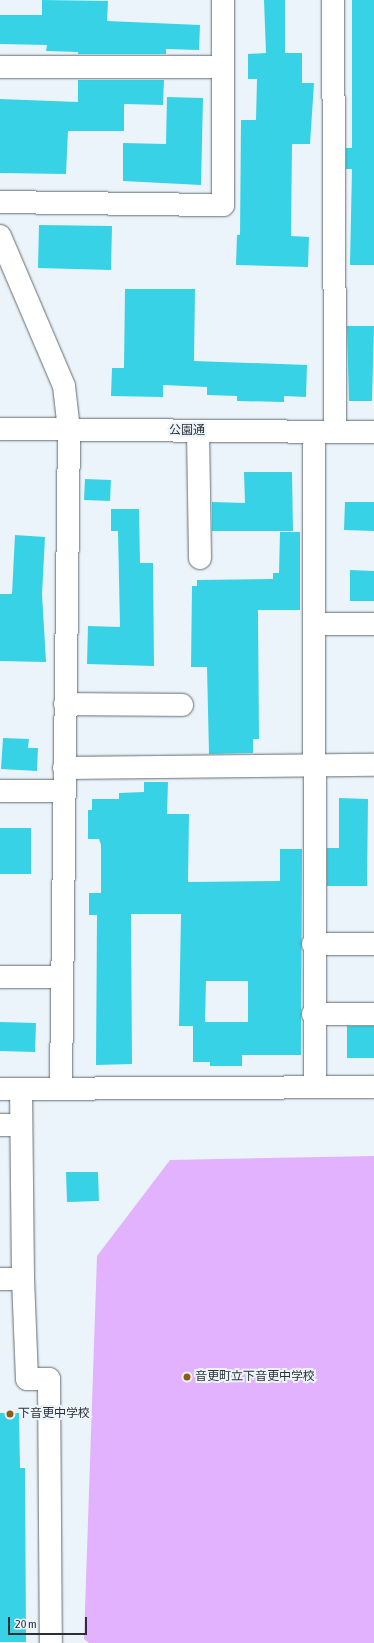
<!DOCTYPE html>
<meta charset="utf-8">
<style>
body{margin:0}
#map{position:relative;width:374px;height:1643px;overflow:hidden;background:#ecf4fb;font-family:"Asap Condensed","Noto Sans JP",sans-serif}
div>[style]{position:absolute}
.green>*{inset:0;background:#e2b2fe}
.building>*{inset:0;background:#37d2e5}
.roads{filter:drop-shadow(0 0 1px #646c71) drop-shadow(0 0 1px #646c71)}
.minor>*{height:22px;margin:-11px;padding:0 11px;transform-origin:11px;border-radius:11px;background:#fff}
.dots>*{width:11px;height:11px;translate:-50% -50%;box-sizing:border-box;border:2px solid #ecf4fb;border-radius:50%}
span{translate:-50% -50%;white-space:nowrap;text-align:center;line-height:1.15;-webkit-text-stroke:4px #ecf4fb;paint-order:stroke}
.street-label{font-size:12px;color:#2d3033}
.poi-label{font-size:12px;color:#2d3033}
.left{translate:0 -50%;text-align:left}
.scale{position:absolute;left:8px;top:1617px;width:79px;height:18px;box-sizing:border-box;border:2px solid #2d3033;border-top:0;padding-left:5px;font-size:12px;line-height:14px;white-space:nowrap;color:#2d3033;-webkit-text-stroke:3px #ecf4fb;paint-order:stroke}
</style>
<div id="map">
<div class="green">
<i style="clip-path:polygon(374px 1156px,374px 1643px,89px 1643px,84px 1639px,97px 1256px,170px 1160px)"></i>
</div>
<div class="building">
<i style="clip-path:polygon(42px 0,108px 1px,107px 21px,200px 25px,199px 50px,166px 49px,166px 54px,78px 54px,78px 52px,46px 51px,47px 45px,0 44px,0 15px,42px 15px)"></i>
<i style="clip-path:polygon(264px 0,285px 0,285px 53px,302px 53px,302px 83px,314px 83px,310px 144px,292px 144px,291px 236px,309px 237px,308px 267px,236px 265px,237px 235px,240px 235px,241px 120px,256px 120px,257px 79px,248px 79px,248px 54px,266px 53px)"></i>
<i style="clip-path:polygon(352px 0,374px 0,374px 265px,350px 265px,352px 169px,346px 169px,346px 148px,352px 148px)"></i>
<i style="clip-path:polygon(78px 80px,164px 80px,163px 105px,124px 104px,124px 131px,68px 131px,66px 174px,0 173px,0 99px,78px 102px)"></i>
<i style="clip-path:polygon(167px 97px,203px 98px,201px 185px,123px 181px,123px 143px,166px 144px)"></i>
<i style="clip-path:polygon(39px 225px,112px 226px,111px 270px,38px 268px)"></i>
<i style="clip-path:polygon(125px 289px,195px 289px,194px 361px,307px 365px,306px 397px,284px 396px,284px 402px,237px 401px,237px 396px,207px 395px,207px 387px,163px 385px,163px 397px,111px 396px,112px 368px,124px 368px)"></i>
<i style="clip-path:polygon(347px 326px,374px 326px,372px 401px,349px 401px)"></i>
<i style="clip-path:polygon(244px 472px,292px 472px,293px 531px,212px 531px,212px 502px,245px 503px)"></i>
<i style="clip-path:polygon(85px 479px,111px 480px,110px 501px,84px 500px)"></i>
<i style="clip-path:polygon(345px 502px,374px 502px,374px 531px,344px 530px)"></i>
<i style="clip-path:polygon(111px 509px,139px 509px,140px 563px,153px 563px,154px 666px,87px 664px,88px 626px,120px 627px,118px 531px,111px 531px)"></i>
<i style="clip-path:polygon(280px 532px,300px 532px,300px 610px,258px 610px,259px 739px,253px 739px,253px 753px,209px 754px,207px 667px,191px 667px,192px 586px,197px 586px,197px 580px,273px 579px,273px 573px,279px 573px)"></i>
<i style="clip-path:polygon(15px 535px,45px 537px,42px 594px,46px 662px,0 661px,0 594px,12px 594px)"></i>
<i style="clip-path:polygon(350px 570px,374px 571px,374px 601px,350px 601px)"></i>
<i style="clip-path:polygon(3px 738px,29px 739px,28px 748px,38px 748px,37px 771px,1px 769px)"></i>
<i style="clip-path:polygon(evenodd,144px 782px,168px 782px,167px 814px,189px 814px,188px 882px,280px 881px,280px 849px,302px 849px,301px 1055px,242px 1055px,242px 1066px,210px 1066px,210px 1062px,193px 1062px,193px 1026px,179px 1026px,181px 914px,131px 914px,132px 1064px,96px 1065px,97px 915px,89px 915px,89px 893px,101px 893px,101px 845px,99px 839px,88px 839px,88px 810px,92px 810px,92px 799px,119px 799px,119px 793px,144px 792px,144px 782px,206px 981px,248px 981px,248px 1022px,205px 1022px,206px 981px)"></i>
<i style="clip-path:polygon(339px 798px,368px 799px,367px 886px,327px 886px,327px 848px,339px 848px)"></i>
<i style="clip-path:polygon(0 828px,31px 828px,31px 874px,0 874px)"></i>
<i style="clip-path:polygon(0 1022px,36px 1023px,35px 1052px,0 1051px)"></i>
<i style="clip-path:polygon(347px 1026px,374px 1026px,374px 1058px,347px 1058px)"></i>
<i style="clip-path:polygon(66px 1172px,98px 1172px,99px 1201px,67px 1202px)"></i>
<i style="clip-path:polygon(0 1413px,19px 1413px,20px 1468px,25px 1468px,26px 1642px,0 1642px)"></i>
</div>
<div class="roads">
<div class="minor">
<i style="left:333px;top:0;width:432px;rotate:89.7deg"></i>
<i style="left:0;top:67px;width:223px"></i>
<i style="left:0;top:202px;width:223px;rotate:0.8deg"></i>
<i style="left:223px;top:205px;width:205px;rotate:-90deg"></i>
<i style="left:0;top:236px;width:163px;rotate:66.9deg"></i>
<i style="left:64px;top:386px;width:44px;rotate:83.5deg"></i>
<i style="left:69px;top:430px;width:659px;rotate:90.7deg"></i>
<i style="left:0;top:429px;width:374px;rotate:0.5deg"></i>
<i style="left:198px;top:431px;width:127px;rotate:89.1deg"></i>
<i style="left:314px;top:432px;width:655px;rotate:89.91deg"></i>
<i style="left:316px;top:624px;width:58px"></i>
<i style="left:65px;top:704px;width:117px;rotate:0.5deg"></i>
<i style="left:64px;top:768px;width:310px;rotate:-0.6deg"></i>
<i style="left:0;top:791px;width:64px"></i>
<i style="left:313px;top:944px;width:61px"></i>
<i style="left:0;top:977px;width:62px"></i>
<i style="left:313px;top:1014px;width:61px"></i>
<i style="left:0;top:1089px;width:374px;rotate:-0.3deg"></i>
<i style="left:21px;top:1089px;width:190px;rotate:89.4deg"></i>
<i style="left:23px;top:1279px;width:100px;rotate:87.7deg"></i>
<i style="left:27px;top:1379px;width:22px"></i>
<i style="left:49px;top:1379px;width:264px;rotate:89.6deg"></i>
<i style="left:0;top:1125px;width:21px"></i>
<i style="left:0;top:1279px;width:23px"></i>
</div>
</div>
<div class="dots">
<i style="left:187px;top:1377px;background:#915b11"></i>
<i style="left:10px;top:1414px;background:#915b11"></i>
</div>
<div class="street-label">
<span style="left:187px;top:431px">公園通</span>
</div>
<div class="poi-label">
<span class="left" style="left:195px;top:1377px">音更町立下音更中学校</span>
<span class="left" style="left:18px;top:1414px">下音更中学校</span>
</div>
<div class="scale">20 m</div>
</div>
